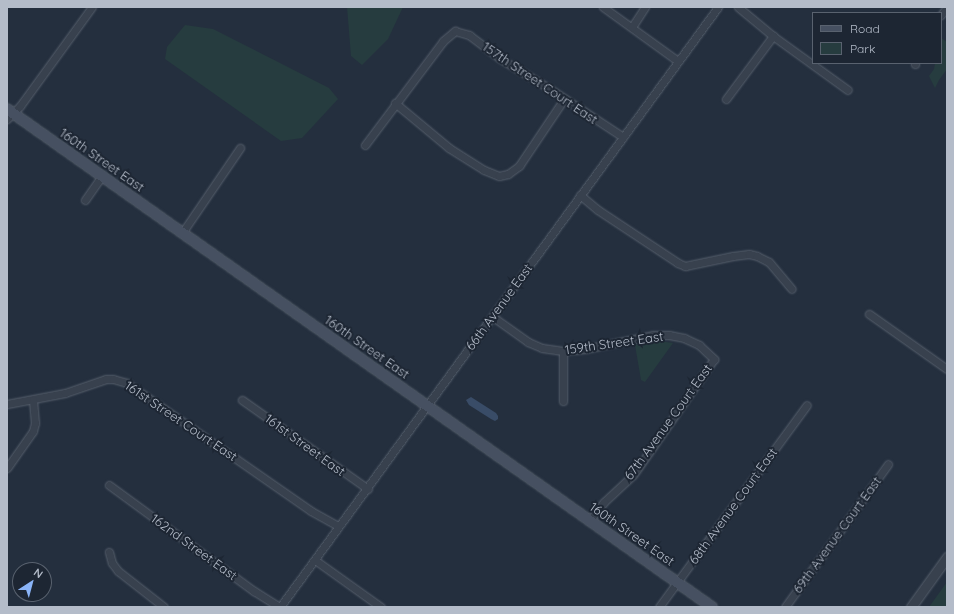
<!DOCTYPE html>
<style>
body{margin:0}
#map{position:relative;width:954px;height:614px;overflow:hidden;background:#242f3e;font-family:Quicksand,sans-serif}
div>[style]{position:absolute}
.green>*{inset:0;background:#263c3f}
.water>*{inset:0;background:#394c67}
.roads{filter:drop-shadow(0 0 1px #565f6c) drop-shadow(0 0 1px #565f6c)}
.minor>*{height:7px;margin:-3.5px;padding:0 3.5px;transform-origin:3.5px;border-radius:3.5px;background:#38414e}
.tertiary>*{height:9px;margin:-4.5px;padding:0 4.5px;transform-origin:4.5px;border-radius:4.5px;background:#38414e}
.secondary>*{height:10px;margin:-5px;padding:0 5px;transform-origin:5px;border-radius:5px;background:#465061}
span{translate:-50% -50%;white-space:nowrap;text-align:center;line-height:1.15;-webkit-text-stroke:4px #1d2633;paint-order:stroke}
.street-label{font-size:13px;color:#b4bcc9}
.frame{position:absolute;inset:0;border:8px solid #b4bcc9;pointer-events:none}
.legend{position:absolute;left:812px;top:12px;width:130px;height:52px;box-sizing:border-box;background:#1d2633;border:1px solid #59626f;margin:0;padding:5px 7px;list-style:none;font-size:12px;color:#b4bcc9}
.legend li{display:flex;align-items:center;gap:8px;height:20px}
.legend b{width:20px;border:1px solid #59626f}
.north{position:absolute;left:12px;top:562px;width:40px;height:40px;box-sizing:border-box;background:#1d2633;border:1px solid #59626f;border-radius:50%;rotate:36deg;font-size:11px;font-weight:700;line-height:16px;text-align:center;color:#b4bcc9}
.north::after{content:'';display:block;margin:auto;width:14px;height:18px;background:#8ab4f8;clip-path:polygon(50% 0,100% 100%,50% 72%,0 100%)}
</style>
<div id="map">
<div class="green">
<i style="clip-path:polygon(347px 7px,403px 7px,388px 39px,362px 65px,351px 56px)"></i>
<i style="clip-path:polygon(185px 25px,213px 29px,329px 88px,338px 99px,302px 138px,281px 141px,165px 59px,167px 47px)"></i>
<i style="clip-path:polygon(941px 38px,947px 42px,947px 69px,939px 80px,935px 88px,929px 76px,934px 69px,935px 63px,941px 63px)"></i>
<i style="clip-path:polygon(659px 341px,673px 343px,645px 382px,641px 380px,635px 345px)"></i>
<i style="clip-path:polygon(947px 582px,947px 607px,929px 607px)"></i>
</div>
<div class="water">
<i style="clip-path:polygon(471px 397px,496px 413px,498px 416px,498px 419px,495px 421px,491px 419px,469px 405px,466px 400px)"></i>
</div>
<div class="roads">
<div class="minor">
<i style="left:603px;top:7px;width:92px;rotate:35.8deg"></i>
<i style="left:738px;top:7px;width:45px;rotate:39.6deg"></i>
<i style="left:773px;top:36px;width:92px;rotate:35.8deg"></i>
<i style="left:941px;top:15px;width:10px;rotate:-53deg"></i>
<i style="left:632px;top:27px;width:24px;rotate:-57deg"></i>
<i style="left:915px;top:63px;width:1px;rotate:90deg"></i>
<i style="left:726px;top:99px;width:79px;rotate:-53.3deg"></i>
<i style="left:395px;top:103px;width:70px;rotate:39.8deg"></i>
<i style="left:449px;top:148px;width:41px;rotate:32.2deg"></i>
<i style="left:484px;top:170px;width:16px;rotate:22deg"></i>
<i style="left:499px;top:176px;width:9px;rotate:-13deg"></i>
<i style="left:508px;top:174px;width:14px;rotate:-36deg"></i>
<i style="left:519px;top:166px;width:81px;rotate:-56.1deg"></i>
<i style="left:7px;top:119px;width:18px;rotate:-45deg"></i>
<i style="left:20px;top:106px;width:122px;rotate:-54deg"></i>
<i style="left:365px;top:145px;width:130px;rotate:-53.1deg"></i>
<i style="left:443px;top:41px;width:16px;rotate:-40deg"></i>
<i style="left:455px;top:31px;width:15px;rotate:16deg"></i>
<i style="left:469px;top:35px;width:38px;rotate:37deg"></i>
<i style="left:499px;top:58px;width:56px;rotate:31.1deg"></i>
<i style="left:547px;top:87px;width:91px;rotate:33.3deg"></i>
<i style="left:580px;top:195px;width:23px;rotate:40deg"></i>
<i style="left:598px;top:210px;width:96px;rotate:33.5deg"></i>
<i style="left:678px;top:263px;width:8px;rotate:23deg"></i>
<i style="left:685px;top:266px;width:49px;rotate:-11.8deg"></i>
<i style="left:733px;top:256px;width:16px;rotate:-7deg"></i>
<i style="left:749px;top:254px;width:8px;rotate:14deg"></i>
<i style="left:757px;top:256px;width:13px;rotate:27deg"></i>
<i style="left:769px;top:262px;width:35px;rotate:50deg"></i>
<i style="left:85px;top:200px;width:29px;rotate:-55deg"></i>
<i style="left:182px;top:233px;width:103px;rotate:-55.7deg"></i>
<i style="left:869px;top:314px;width:95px;rotate:35.2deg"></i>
<i style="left:493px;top:317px;width:43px;rotate:35.5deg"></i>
<i style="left:528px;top:342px;width:15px;rotate:23deg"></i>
<i style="left:542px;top:348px;width:21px;rotate:8deg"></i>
<i style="left:563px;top:351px;width:22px;rotate:-5deg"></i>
<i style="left:585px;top:349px;width:69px;rotate:-11.6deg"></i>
<i style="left:653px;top:335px;width:16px"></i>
<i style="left:669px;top:335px;width:15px;rotate:11deg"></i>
<i style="left:684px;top:338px;width:17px;rotate:25deg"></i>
<i style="left:699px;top:345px;width:21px;rotate:43deg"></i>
<i style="left:714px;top:359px;width:141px;rotate:124.9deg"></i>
<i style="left:633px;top:475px;width:40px;rotate:137deg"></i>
<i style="left:604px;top:502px;width:23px;rotate:128deg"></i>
<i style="left:563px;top:351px;width:50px;rotate:90deg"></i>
<i style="left:242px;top:400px;width:154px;rotate:35.2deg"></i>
<i style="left:7px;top:404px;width:59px;rotate:-10.7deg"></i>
<i style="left:65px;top:393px;width:43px;rotate:-18.9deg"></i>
<i style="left:106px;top:379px;width:7px"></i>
<i style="left:113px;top:379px;width:15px;rotate:16deg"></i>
<i style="left:127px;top:383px;width:224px;rotate:34.8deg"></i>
<i style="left:311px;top:511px;width:31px;rotate:29deg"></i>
<i style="left:7px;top:468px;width:45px;rotate:-54.9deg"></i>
<i style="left:33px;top:431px;width:8px;rotate:-76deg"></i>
<i style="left:35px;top:423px;width:23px;rotate:-95deg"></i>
<i style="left:109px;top:485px;width:180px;rotate:36.2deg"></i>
<i style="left:254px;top:591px;width:31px;rotate:32deg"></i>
<i style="left:109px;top:552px;width:11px;rotate:75deg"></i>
<i style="left:112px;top:563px;width:10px;rotate:53deg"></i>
<i style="left:118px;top:571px;width:58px;rotate:38deg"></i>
<i style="left:315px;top:560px;width:81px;rotate:35.5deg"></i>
<i style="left:280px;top:607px;width:743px;rotate:-53.87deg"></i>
<i style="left:659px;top:607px;width:250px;rotate:-53.8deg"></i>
<i style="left:785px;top:607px;width:176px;rotate:-54.2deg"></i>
</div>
<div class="tertiary">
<i style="left:911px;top:607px;width:62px;rotate:-54.2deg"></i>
</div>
<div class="secondary">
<i style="left:7px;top:109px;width:863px;rotate:35.24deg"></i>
</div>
</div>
<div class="street-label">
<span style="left:540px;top:83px;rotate:34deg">157th Street Court East</span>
<span style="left:102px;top:160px;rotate:35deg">160th Street East</span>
<span style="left:499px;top:307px;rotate:-54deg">66th Avenue East</span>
<span style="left:614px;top:343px;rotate:-8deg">159th Street East</span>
<span style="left:367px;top:347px;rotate:35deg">160th Street East</span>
<span style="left:181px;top:421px;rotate:34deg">161st Street Court East</span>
<span style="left:668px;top:422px;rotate:-54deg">67th Avenue Court East</span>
<span style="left:305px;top:445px;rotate:36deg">161st Street East</span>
<span style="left:733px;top:506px;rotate:-54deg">68th Avenue Court East</span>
<span style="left:632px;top:534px;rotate:35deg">160th Street East</span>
<span style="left:837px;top:535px;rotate:-54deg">69th Avenue Court East</span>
<span style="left:194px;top:547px;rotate:36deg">162nd Street East</span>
</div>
<div class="frame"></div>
<ul class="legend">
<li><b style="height:5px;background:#465061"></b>Road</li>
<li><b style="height:11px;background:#263c3f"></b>Park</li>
</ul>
<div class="north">N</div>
</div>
